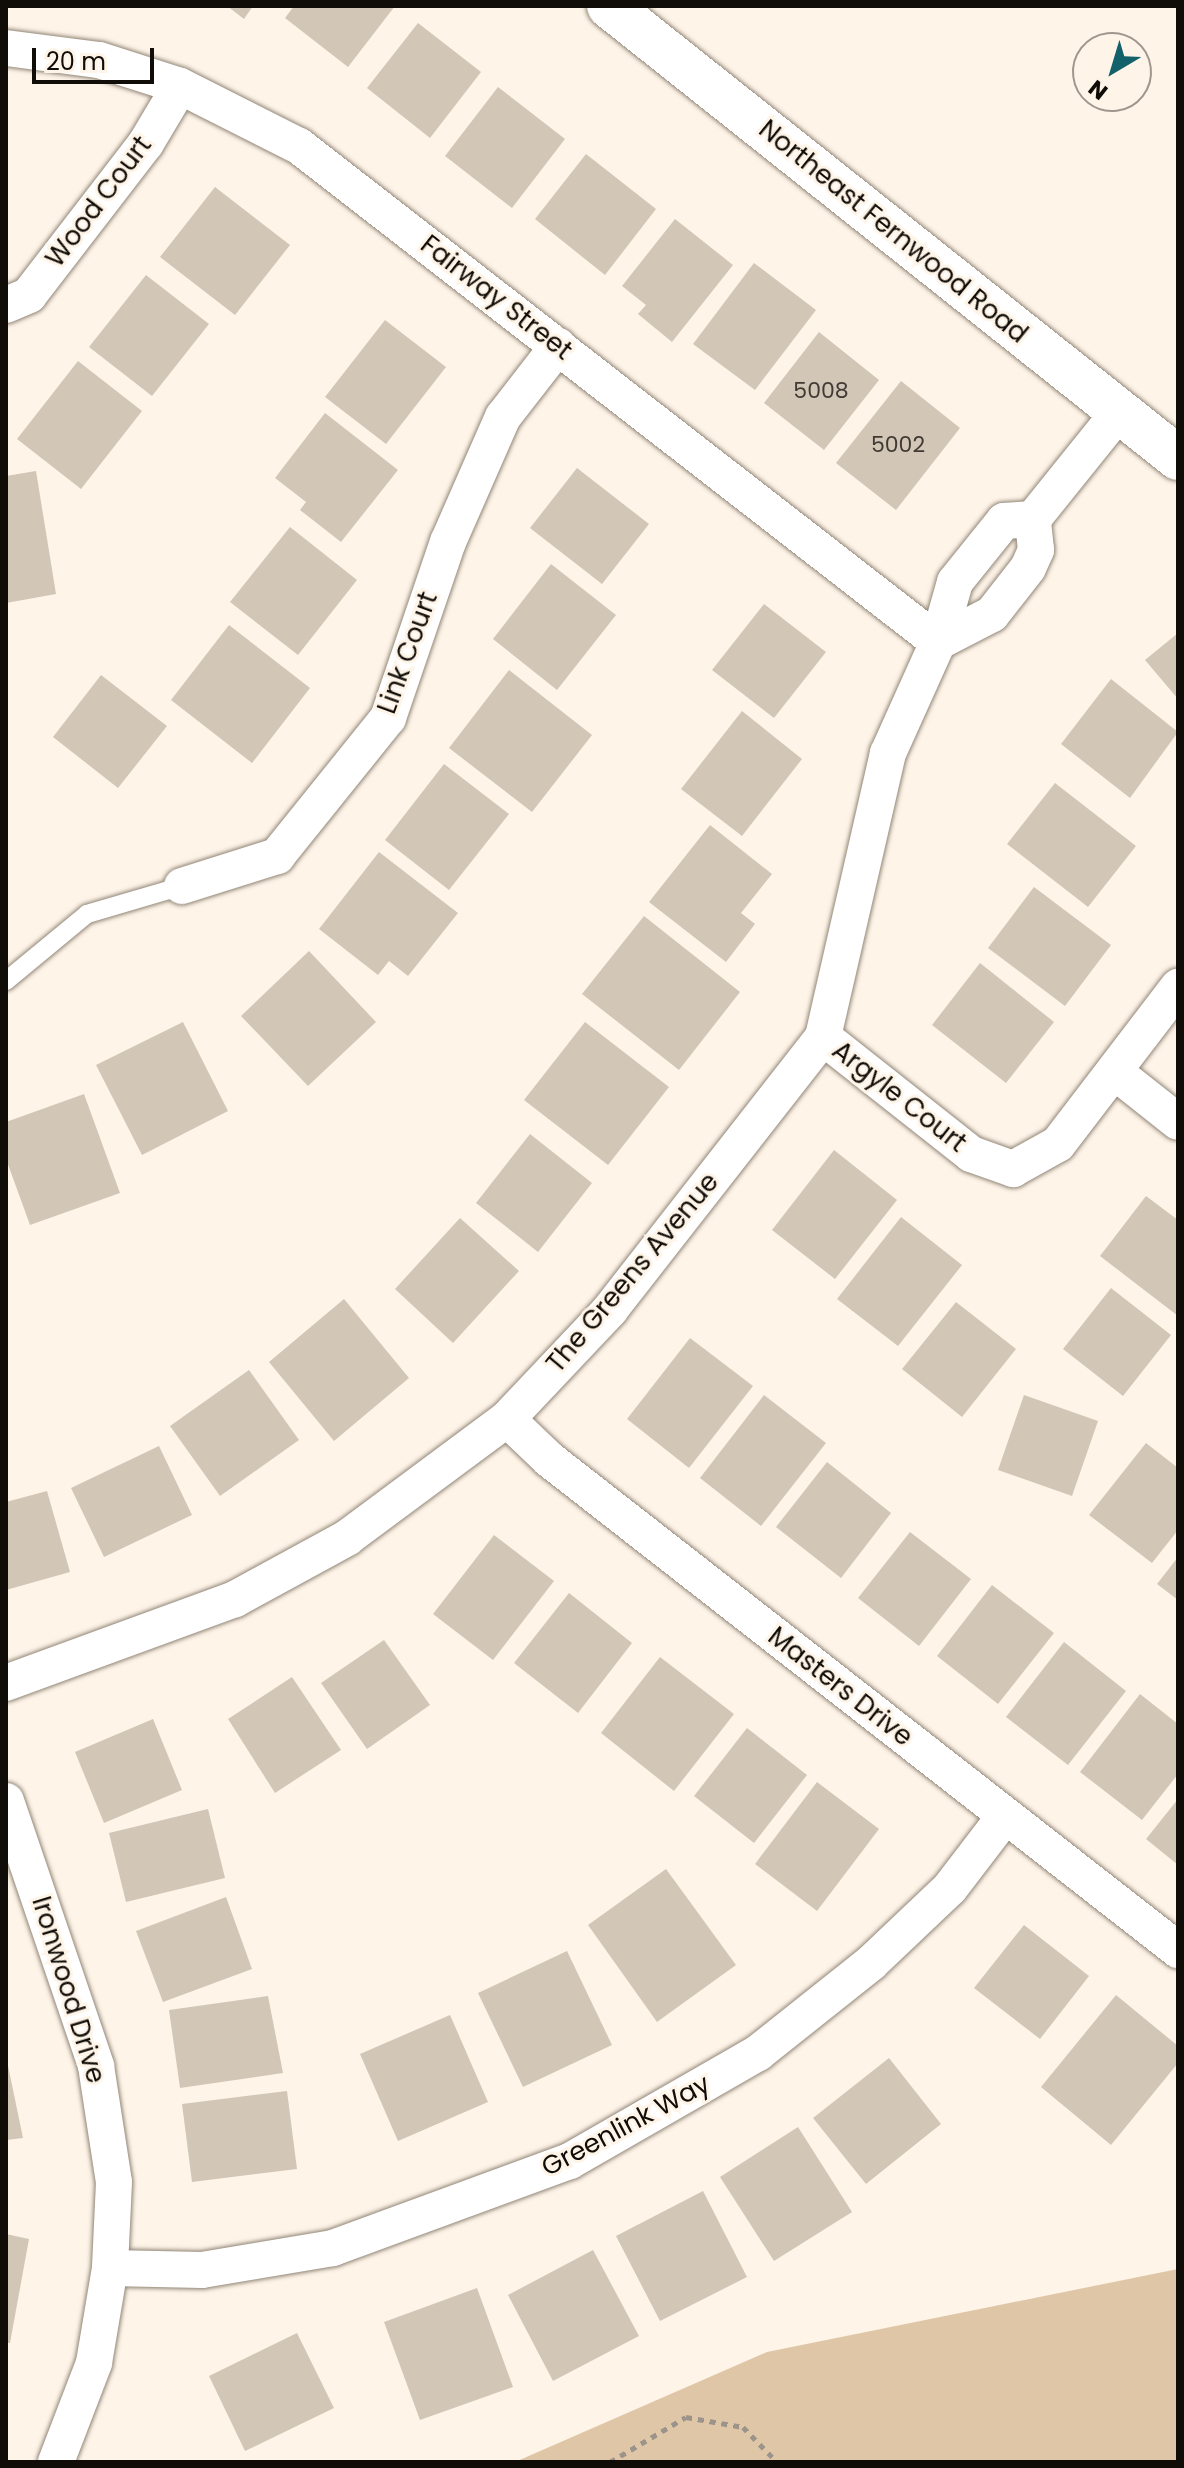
<!DOCTYPE html>
<style>
body{margin:0}
#map{position:relative;width:1184px;height:2468px;overflow:hidden;background:#fef4e8;font-family:Poppins,sans-serif}
div>[style]{position:absolute}
.green>*{inset:0;background:#dfc6a6}
.building>*{inset:0;background:#d2c6b7}
.path>*{height:5px;margin-top:-2.5px;transform-origin:0;background:repeating-linear-gradient(90deg,#9c948b 0 6px,transparent 0 12px)}
.roads{filter:drop-shadow(0 0 2px #918677) drop-shadow(0 0 2px #918677)}
.lane>*{height:18px;margin:-9px;padding:0 9px;transform-origin:9px;border-radius:9px;background:#fff}
.street>*{height:36px;margin:-18px;padding:0 18px;transform-origin:18px;border-radius:18px;background:#fff}
.secondary>*{height:44px;margin:-22px;padding:0 22px;transform-origin:22px;border-radius:22px;background:#fff}
span{translate:-50% -50%;white-space:nowrap;text-align:center;line-height:1.15;-webkit-text-stroke:6px #fef4e8;paint-order:stroke}
.number-label{font-size:22px;color:#403a33}
.number-label span{-webkit-text-stroke-width:0}
.street-label{font-size:26px;color:#100c07}
.frame{position:absolute;inset:0;border:8px solid #100c07;pointer-events:none}
.north{position:absolute;left:1072px;top:32px;width:80px;height:80px;box-sizing:border-box;background:#fef4e8;border:2px solid #9f978e;border-radius:50%;rotate:218deg;font-size:22px;font-weight:700;line-height:32px;text-align:center;color:#100c07}
.north::after{content:'';display:block;margin:auto;width:28px;height:36px;background:#13626b;clip-path:polygon(50% 0,100% 100%,50% 72%,0 100%)}
.scale{position:absolute;left:32px;top:48px;width:122px;height:36px;box-sizing:border-box;border:4px solid #100c07;border-top:0;padding-left:10px;font-size:24px;line-height:28px;white-space:nowrap;color:#100c07;-webkit-text-stroke:6px #fef4e8;paint-order:stroke}
</style>
<div id="map">
<div class="green">
<i style="clip-path:polygon(1178px 2269px,1178px 2462px,515px 2462px,767px 2352px)"></i>
</div>
<div class="building">
<i style="clip-path:polygon(227px 6px,253px 6px,244px 19px)"></i>
<i style="clip-path:polygon(294px 6px,395px 6px,348px 67px,285px 18px)"></i>
<i style="clip-path:polygon(418px 23px,481px 72px,430px 138px,367px 88px)"></i>
<i style="clip-path:polygon(498px 87px,565px 139px,512px 208px,445px 156px)"></i>
<i style="clip-path:polygon(586px 154px,656px 209px,605px 275px,535px 219px)"></i>
<i style="clip-path:polygon(215px 187px,290px 245px,235px 315px,160px 257px)"></i>
<i style="clip-path:polygon(675px 219px,733px 265px,672px 342px,638px 314px,646px 305px,622px 286px)"></i>
<i style="clip-path:polygon(754px 263px,816px 310px,755px 390px,693px 344px)"></i>
<i style="clip-path:polygon(146px 275px,209px 324px,152px 396px,89px 347px)"></i>
<i style="clip-path:polygon(385px 320px,446px 367px,386px 444px,325px 397px)"></i>
<i style="clip-path:polygon(819px 332px,879px 380px,824px 450px,764px 403px)"></i>
<i style="clip-path:polygon(78px 361px,142px 411px,81px 489px,17px 439px)"></i>
<i style="clip-path:polygon(901px 381px,960px 428px,896px 510px,836px 463px)"></i>
<i style="clip-path:polygon(325px 413px,398px 470px,341px 542px,300px 510px,306px 502px,275px 478px)"></i>
<i style="clip-path:polygon(577px 468px,649px 524px,602px 584px,530px 528px)"></i>
<i style="clip-path:polygon(36px 471px,56px 594px,6px 603px,6px 476px)"></i>
<i style="clip-path:polygon(290px 527px,357px 580px,298px 655px,230px 602px)"></i>
<i style="clip-path:polygon(551px 564px,616px 615px,557px 690px,493px 639px)"></i>
<i style="clip-path:polygon(764px 604px,826px 652px,774px 718px,712px 670px)"></i>
<i style="clip-path:polygon(229px 625px,310px 688px,252px 763px,171px 700px)"></i>
<i style="clip-path:polygon(1178px 633px,1178px 699px,1145px 660px)"></i>
<i style="clip-path:polygon(509px 670px,592px 735px,532px 812px,449px 748px)"></i>
<i style="clip-path:polygon(101px 675px,167px 726px,118px 788px,53px 737px)"></i>
<i style="clip-path:polygon(1111px 679px,1178px 732px,1130px 798px,1061px 744px)"></i>
<i style="clip-path:polygon(742px 711px,802px 759px,742px 836px,681px 789px)"></i>
<i style="clip-path:polygon(444px 764px,509px 814px,449px 890px,385px 840px)"></i>
<i style="clip-path:polygon(1055px 783px,1136px 846px,1088px 907px,1007px 844px)"></i>
<i style="clip-path:polygon(710px 825px,772px 874px,741px 913px,755px 924px,726px 962px,649px 902px)"></i>
<i style="clip-path:polygon(379px 852px,458px 913px,408px 976px,389px 961px,378px 975px,319px 929px)"></i>
<i style="clip-path:polygon(1034px 887px,1111px 945px,1065px 1006px,988px 948px)"></i>
<i style="clip-path:polygon(644px 916px,740px 992px,679px 1070px,582px 994px)"></i>
<i style="clip-path:polygon(309px 951px,376px 1022px,308px 1086px,241px 1016px)"></i>
<i style="clip-path:polygon(980px 963px,1054px 1022px,1006px 1083px,932px 1025px)"></i>
<i style="clip-path:polygon(183px 1022px,228px 1111px,142px 1155px,96px 1065px)"></i>
<i style="clip-path:polygon(585px 1022px,669px 1087px,608px 1165px,524px 1100px)"></i>
<i style="clip-path:polygon(84px 1094px,120px 1193px,30px 1225px,6px 1159px,6px 1122px)"></i>
<i style="clip-path:polygon(530px 1134px,592px 1183px,538px 1252px,476px 1203px)"></i>
<i style="clip-path:polygon(834px 1150px,897px 1200px,835px 1279px,772px 1230px)"></i>
<i style="clip-path:polygon(1146px 1196px,1178px 1220px,1178px 1316px,1100px 1256px)"></i>
<i style="clip-path:polygon(901px 1217px,962px 1265px,898px 1346px,837px 1299px)"></i>
<i style="clip-path:polygon(460px 1218px,519px 1271px,453px 1343px,395px 1289px)"></i>
<i style="clip-path:polygon(1111px 1288px,1171px 1335px,1123px 1396px,1063px 1349px)"></i>
<i style="clip-path:polygon(344px 1299px,409px 1378px,334px 1441px,269px 1362px)"></i>
<i style="clip-path:polygon(956px 1302px,1016px 1349px,962px 1417px,902px 1369px)"></i>
<i style="clip-path:polygon(690px 1338px,753px 1386px,689px 1468px,627px 1419px)"></i>
<i style="clip-path:polygon(249px 1370px,299px 1440px,220px 1496px,170px 1426px)"></i>
<i style="clip-path:polygon(764px 1395px,826px 1443px,761px 1526px,700px 1478px)"></i>
<i style="clip-path:polygon(1024px 1395px,1098px 1421px,1072px 1496px,998px 1470px)"></i>
<i style="clip-path:polygon(1146px 1443px,1178px 1468px,1178px 1530px,1152px 1563px,1089px 1515px)"></i>
<i style="clip-path:polygon(159px 1446px,192px 1515px,104px 1557px,71px 1488px)"></i>
<i style="clip-path:polygon(827px 1462px,891px 1513px,841px 1578px,776px 1527px)"></i>
<i style="clip-path:polygon(47px 1491px,70px 1572px,6px 1590px,6px 1502px)"></i>
<i style="clip-path:polygon(910px 1532px,971px 1579px,919px 1646px,858px 1598px)"></i>
<i style="clip-path:polygon(494px 1535px,554px 1581px,493px 1660px,433px 1614px)"></i>
<i style="clip-path:polygon(1178px 1557px,1178px 1600px,1157px 1584px)"></i>
<i style="clip-path:polygon(992px 1585px,1054px 1633px,998px 1704px,937px 1656px)"></i>
<i style="clip-path:polygon(569px 1593px,632px 1643px,578px 1713px,514px 1663px)"></i>
<i style="clip-path:polygon(384px 1640px,430px 1705px,367px 1749px,321px 1683px)"></i>
<i style="clip-path:polygon(1064px 1642px,1126px 1691px,1068px 1765px,1006px 1717px)"></i>
<i style="clip-path:polygon(660px 1657px,734px 1714px,674px 1791px,601px 1733px)"></i>
<i style="clip-path:polygon(292px 1677px,341px 1750px,275px 1793px,228px 1719px)"></i>
<i style="clip-path:polygon(1140px 1694px,1178px 1724px,1178px 1774px,1142px 1820px,1080px 1772px)"></i>
<i style="clip-path:polygon(153px 1719px,182px 1790px,104px 1823px,75px 1752px)"></i>
<i style="clip-path:polygon(747px 1728px,807px 1775px,754px 1843px,694px 1796px)"></i>
<i style="clip-path:polygon(817px 1782px,879px 1829px,817px 1911px,755px 1864px)"></i>
<i style="clip-path:polygon(1178px 1799px,1178px 1865px,1146px 1839px)"></i>
<i style="clip-path:polygon(208px 1809px,225px 1878px,126px 1902px,109px 1833px)"></i>
<i style="clip-path:polygon(666px 1869px,736px 1965px,657px 2022px,588px 1925px)"></i>
<i style="clip-path:polygon(226px 1897px,252px 1969px,163px 2002px,136px 1931px)"></i>
<i style="clip-path:polygon(1024px 1925px,1089px 1976px,1040px 2039px,974px 1988px)"></i>
<i style="clip-path:polygon(567px 1951px,612px 2045px,523px 2087px,478px 1993px)"></i>
<i style="clip-path:polygon(1116px 1995px,1178px 2046px,1178px 2063px,1111px 2145px,1041px 2087px)"></i>
<i style="clip-path:polygon(268px 1996px,283px 2073px,180px 2088px,169px 2010px)"></i>
<i style="clip-path:polygon(450px 2015px,488px 2102px,398px 2141px,360px 2054px)"></i>
<i style="clip-path:polygon(6px 2056px,23px 2138px,6px 2140px)"></i>
<i style="clip-path:polygon(889px 2058px,941px 2124px,866px 2184px,813px 2118px)"></i>
<i style="clip-path:polygon(287px 2091px,297px 2169px,192px 2182px,182px 2104px)"></i>
<i style="clip-path:polygon(798px 2127px,852px 2212px,774px 2261px,720px 2177px)"></i>
<i style="clip-path:polygon(703px 2191px,747px 2277px,660px 2321px,616px 2236px)"></i>
<i style="clip-path:polygon(6px 2234px,29px 2239px,10px 2343px,6px 2343px)"></i>
<i style="clip-path:polygon(593px 2250px,639px 2336px,553px 2381px,508px 2295px)"></i>
<i style="clip-path:polygon(477px 2288px,513px 2387px,420px 2420px,384px 2322px)"></i>
<i style="clip-path:polygon(297px 2333px,334px 2408px,245px 2451px,209px 2376px)"></i>
</div>
<div class="path">
<i style="left:610px;top:2462px;width:88px;rotate:-30.6deg"></i>
<i style="left:686px;top:2417px;width:58px;rotate:10deg"></i>
<i style="left:743px;top:2427px;width:49px;rotate:45.8deg"></i>
</div>
<div class="roads">
<div class="lane">
<i style="left:6px;top:981px;width:105px;rotate:-39.6deg"></i>
<i style="left:87px;top:914px;width:99px;rotate:-16.4deg"></i>
</div>
<div class="street">
<i style="left:6px;top:48px;width:94px;rotate:7.4deg"></i>
<i style="left:99px;top:60px;width:85px;rotate:17.8deg"></i>
<i style="left:180px;top:86px;width:133px;rotate:26.8deg"></i>
<i style="left:299px;top:146px;width:809px;rotate:37.82deg"></i>
<i style="left:938px;top:642px;width:122px;rotate:114.2deg"></i>
<i style="left:888px;top:753px;width:291px;rotate:102.9deg"></i>
<i style="left:823px;top:1037px;width:346px;rotate:128deg"></i>
<i style="left:610px;top:1310px;width:150px;rotate:133.4deg"></i>
<i style="left:507px;top:1419px;width:199px;rotate:143.4deg"></i>
<i style="left:347px;top:1538px;width:128px;rotate:151.4deg"></i>
<i style="left:235px;top:1599px;width:244px;rotate:159.9deg"></i>
<i style="left:6px;top:305px;width:25px;rotate:-23deg"></i>
<i style="left:29px;top:295px;width:192px;rotate:-52.4deg"></i>
<i style="left:146px;top:143px;width:66px;rotate:-59.2deg"></i>
<i style="left:1033px;top:519px;width:29px;rotate:176deg"></i>
<i style="left:1004px;top:521px;width:78px;rotate:128.8deg"></i>
<i style="left:955px;top:582px;width:62px;rotate:105.8deg"></i>
<i style="left:938px;top:642px;width:61px;rotate:-27.4deg"></i>
<i style="left:992px;top:614px;width:58px;rotate:-52deg"></i>
<i style="left:1028px;top:568px;width:20px;rotate:-66deg"></i>
<i style="left:1036px;top:550px;width:31px;rotate:-96deg"></i>
<i style="left:1033px;top:519px;width:137px;rotate:-51.2deg"></i>
<i style="left:182px;top:886px;width:100px;rotate:-17.5deg"></i>
<i style="left:277px;top:856px;width:177px;rotate:-51.2deg"></i>
<i style="left:388px;top:718px;width:186px;rotate:-71.2deg"></i>
<i style="left:448px;top:542px;width:137px;rotate:-66.3deg"></i>
<i style="left:503px;top:417px;width:90px;rotate:-52.2deg"></i>
<i style="left:823px;top:1037px;width:189px;rotate:38.3deg"></i>
<i style="left:971px;top:1154px;width:45px;rotate:19.7deg"></i>
<i style="left:1013px;top:1169px;width:51px;rotate:-29.1deg"></i>
<i style="left:1058px;top:1144px;width:198px;rotate:-52.6deg"></i>
<i style="left:1115px;top:1072px;width:80px;rotate:38.4deg"></i>
<i style="left:507px;top:1419px;width:59px;rotate:43.6deg"></i>
<i style="left:550px;top:1460px;width:797px;rotate:37.96deg"></i>
<i style="left:6px;top:1801px;width:280px;rotate:71.2deg"></i>
<i style="left:96px;top:2066px;width:117px;rotate:81.2deg"></i>
<i style="left:114px;top:2182px;width:86px;rotate:92.7deg"></i>
<i style="left:110px;top:2268px;width:96px;rotate:99.6deg"></i>
<i style="left:94px;top:2363px;width:106px;rotate:111deg"></i>
<i style="left:110px;top:2268px;width:92px;rotate:1.2deg"></i>
<i style="left:202px;top:2270px;width:133px;rotate:-9.5deg"></i>
<i style="left:333px;top:2248px;width:252px;rotate:-20.2deg"></i>
<i style="left:570px;top:2161px;width:217px;rotate:-29.9deg"></i>
<i style="left:758px;top:2053px;width:144px;rotate:-38.5deg"></i>
<i style="left:871px;top:1963px;width:109px;rotate:-43.5deg"></i>
<i style="left:950px;top:1888px;width:91px;rotate:-52.6deg"></i>
</div>
<div class="secondary">
<i style="left:609px;top:6px;width:727px;rotate:38.46deg"></i>
</div>
</div>
<div class="number-label">
<span style="left:821px;top:391px">5008</span>
<span style="left:898px;top:445px">5002</span>
</div>
<div class="street-label">
<span style="left:99px;top:202px;rotate:-53deg">Wood Court</span>
<span style="left:893px;top:232px;rotate:39deg">Northeast Fernwood Road</span>
<span style="left:496px;top:298px;rotate:38deg">Fairway Street</span>
<span style="left:408px;top:653px;rotate:-70deg">Link Court</span>
<span style="left:899px;top:1097px;rotate:38deg">Argyle Court</span>
<span style="left:633px;top:1273px;rotate:-50deg">The Greens Avenue</span>
<span style="left:840px;top:1687px;rotate:38deg">Masters Drive</span>
<span style="left:68px;top:1990px;rotate:73deg">Ironwood Drive</span>
<span style="left:626px;top:2126px;rotate:-28deg">Greenlink Way</span>
</div>
<div class="frame"></div>
<div class="north">N</div>
<div class="scale">20 m</div>
</div>
